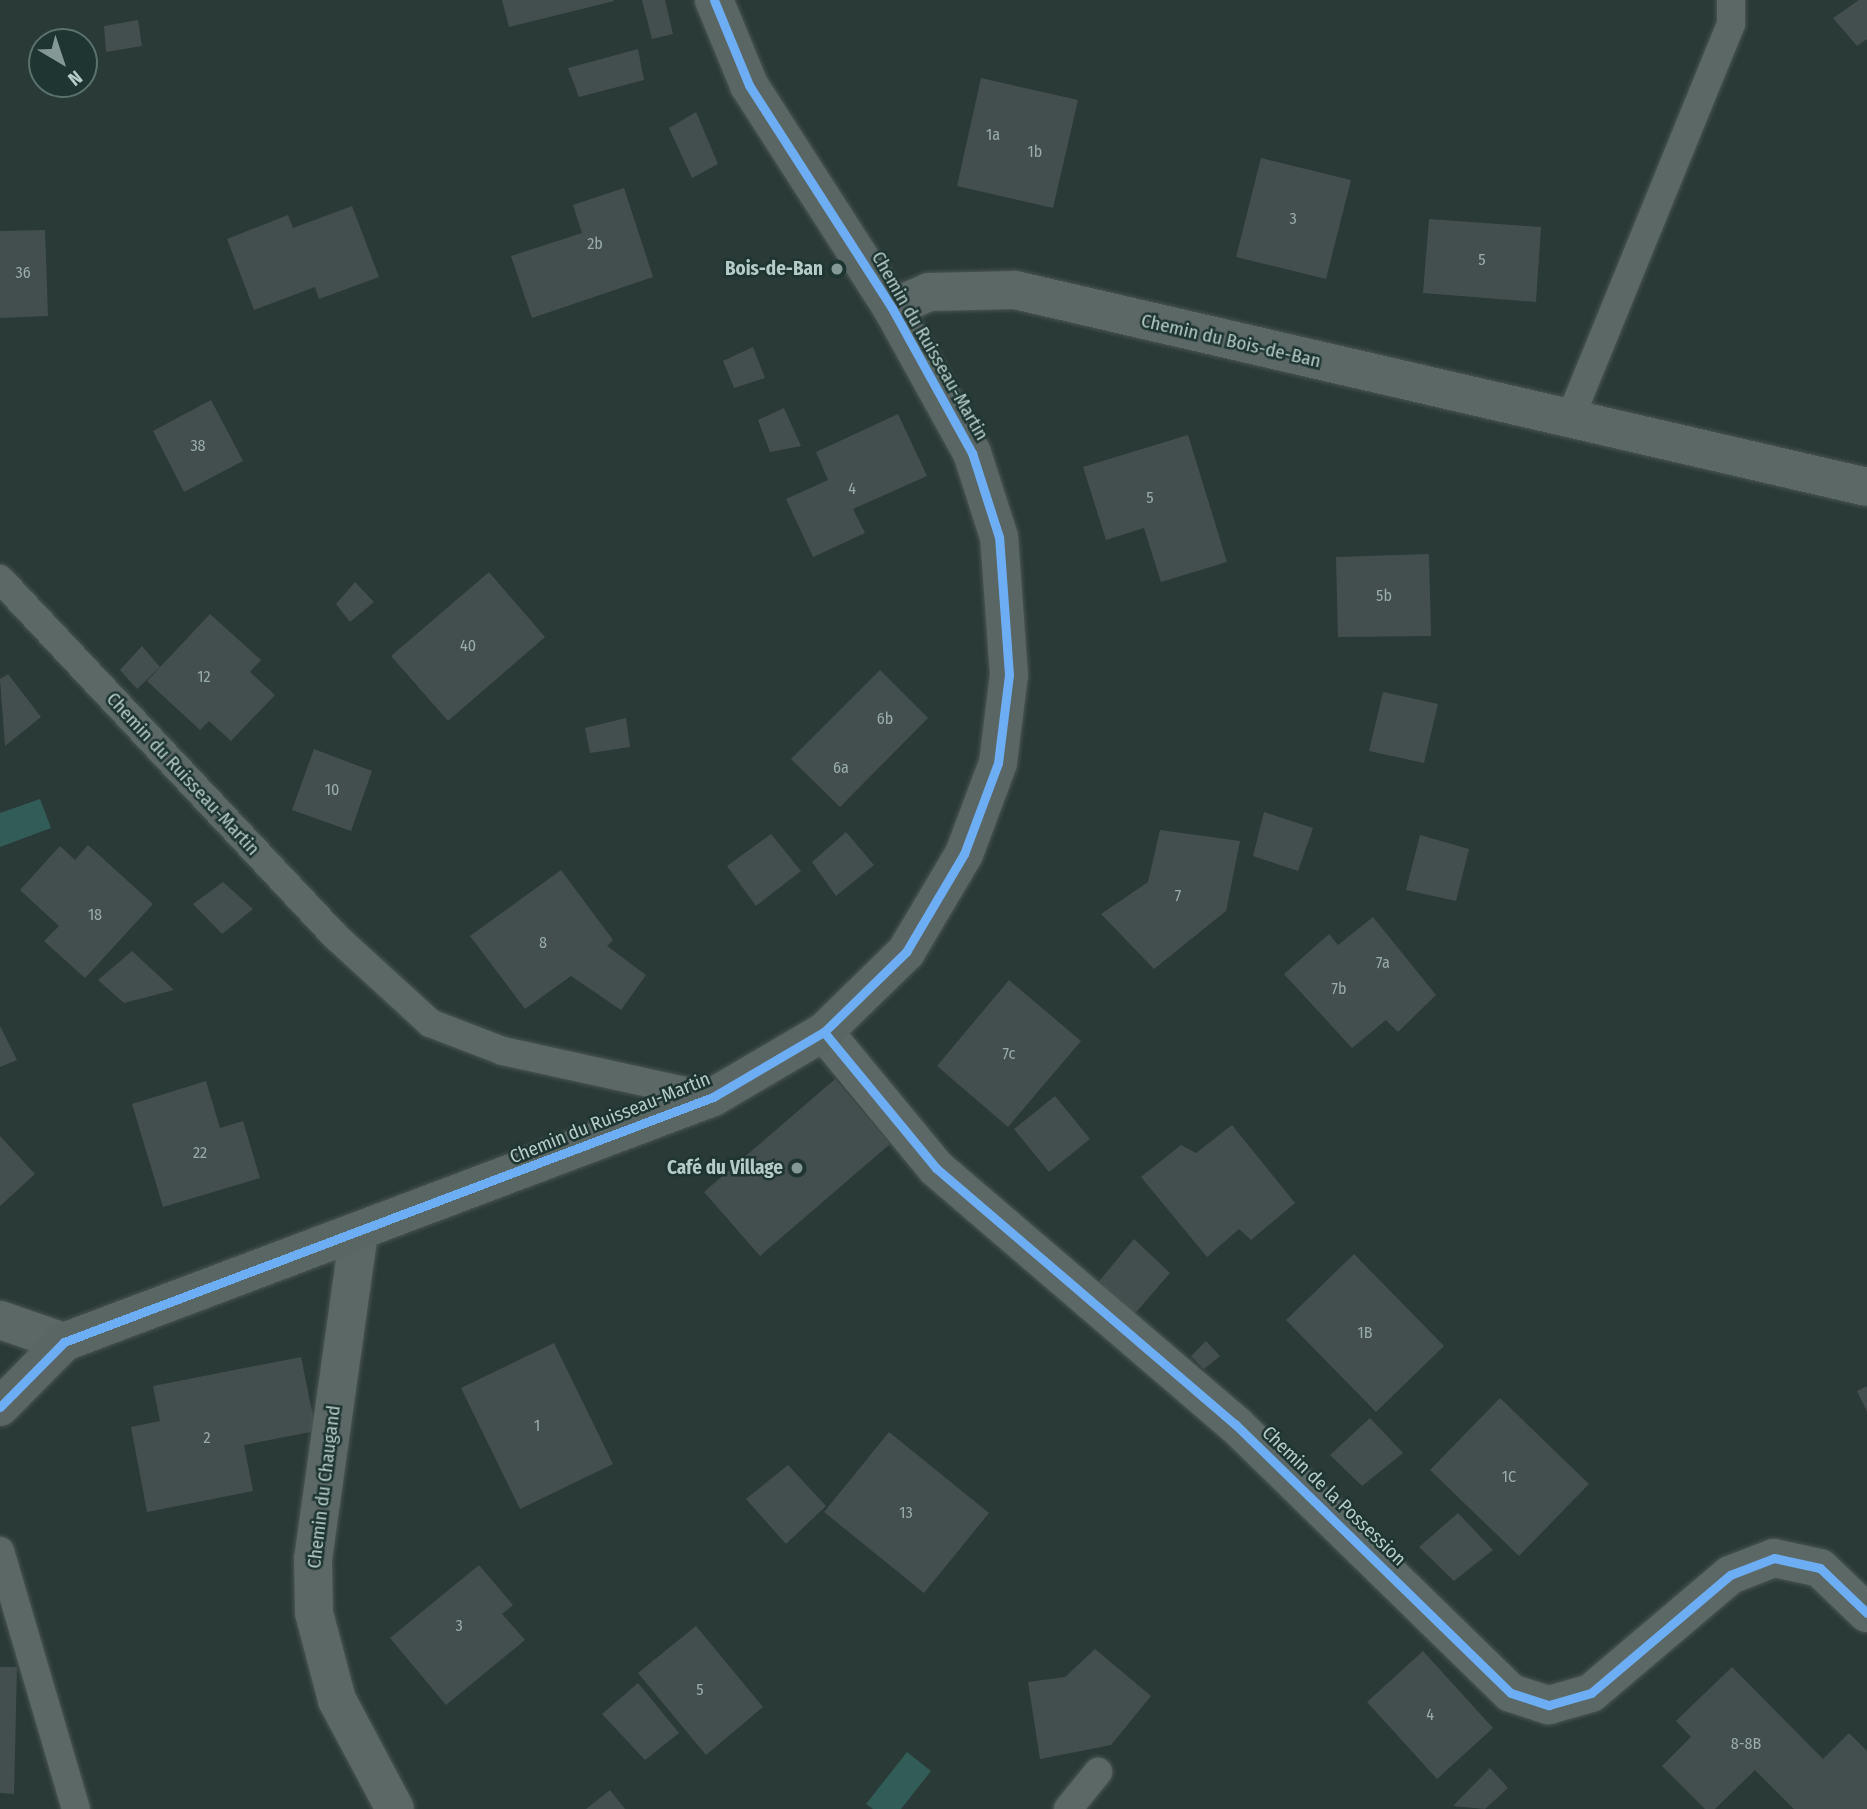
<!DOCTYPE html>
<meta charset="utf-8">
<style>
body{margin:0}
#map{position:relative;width:1867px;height:1809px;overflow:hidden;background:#2a3a37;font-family:"Fira Sans Condensed",sans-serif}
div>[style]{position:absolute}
.water>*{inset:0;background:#325d56}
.building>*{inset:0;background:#434f4e}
.roads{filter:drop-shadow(0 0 2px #495552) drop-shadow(0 0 2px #495552)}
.lane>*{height:28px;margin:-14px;padding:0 14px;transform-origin:14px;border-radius:14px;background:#5b6866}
.street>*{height:38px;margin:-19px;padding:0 19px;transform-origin:19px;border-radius:19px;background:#5b6866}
.secondary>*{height:38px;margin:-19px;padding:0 19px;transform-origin:19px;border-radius:19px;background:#5a6664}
.cycleway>*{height:9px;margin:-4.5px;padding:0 4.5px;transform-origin:4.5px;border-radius:4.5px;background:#6dadf4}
.dots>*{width:19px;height:19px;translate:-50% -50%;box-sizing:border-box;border:4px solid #1e3531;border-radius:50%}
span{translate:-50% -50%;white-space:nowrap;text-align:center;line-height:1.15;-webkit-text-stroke:5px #1e3531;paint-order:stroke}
.number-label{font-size:16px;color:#98aca9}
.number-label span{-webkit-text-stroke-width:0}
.poi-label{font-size:19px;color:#b5cbc7;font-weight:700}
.right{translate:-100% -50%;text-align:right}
.street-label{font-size:19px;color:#b5cbc7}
.north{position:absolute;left:28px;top:28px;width:70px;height:70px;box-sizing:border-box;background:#1e3531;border:2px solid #5a716d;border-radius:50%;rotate:141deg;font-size:19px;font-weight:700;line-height:28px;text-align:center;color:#b5cbc7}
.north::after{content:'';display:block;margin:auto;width:24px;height:32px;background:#849895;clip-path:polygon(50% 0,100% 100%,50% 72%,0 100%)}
</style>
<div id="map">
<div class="water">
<i style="clip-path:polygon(40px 799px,51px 828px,0 847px,0 813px)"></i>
<i style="clip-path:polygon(907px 1752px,931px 1771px,901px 1809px,873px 1809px,866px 1804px)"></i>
</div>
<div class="building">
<i style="clip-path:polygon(502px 0,613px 0,614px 1px,509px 27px)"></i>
<i style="clip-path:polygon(642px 0,665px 0,673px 34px,652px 39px)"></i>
<i style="clip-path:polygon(1859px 0,1867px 0,1867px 39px,1857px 46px,1833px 18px)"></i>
<i style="clip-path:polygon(138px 20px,142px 46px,106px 52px,104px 26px)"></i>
<i style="clip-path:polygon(638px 49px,644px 80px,579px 97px,568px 68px)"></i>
<i style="clip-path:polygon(981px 78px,1078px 100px,1053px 208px,957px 186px)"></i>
<i style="clip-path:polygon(696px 112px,718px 164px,692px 178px,669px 128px)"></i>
<i style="clip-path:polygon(1261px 158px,1351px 180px,1326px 279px,1236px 257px)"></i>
<i style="clip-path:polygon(624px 188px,653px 277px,532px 318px,511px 256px,582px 233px,573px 205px)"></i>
<i style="clip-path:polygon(352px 206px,379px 277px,319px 299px,315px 287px,254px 310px,227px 239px,288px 215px,293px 228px)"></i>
<i style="clip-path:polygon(1429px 219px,1541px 227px,1536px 302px,1423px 293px)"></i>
<i style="clip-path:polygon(45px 230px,48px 316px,0 318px,0 231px)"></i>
<i style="clip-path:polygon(753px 347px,765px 378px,734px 388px,723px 361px)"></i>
<i style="clip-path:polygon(211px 400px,243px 461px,184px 492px,153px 431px)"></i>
<i style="clip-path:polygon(784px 408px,801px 446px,770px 452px,758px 420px)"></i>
<i style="clip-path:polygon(898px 414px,927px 476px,853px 509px,865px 533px,813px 557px,786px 499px,828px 480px,816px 452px)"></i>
<i style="clip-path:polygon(1188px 435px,1227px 562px,1161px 582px,1144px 528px,1106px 540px,1083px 467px)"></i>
<i style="clip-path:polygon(1429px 554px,1431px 636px,1338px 637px,1336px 557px)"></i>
<i style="clip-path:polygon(489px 572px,545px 637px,448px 721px,391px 656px)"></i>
<i style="clip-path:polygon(355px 582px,374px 602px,350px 622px,336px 604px)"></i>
<i style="clip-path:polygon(210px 614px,261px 660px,250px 672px,275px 695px,231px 741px,209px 721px,200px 730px,147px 681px)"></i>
<i style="clip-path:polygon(142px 646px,160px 667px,137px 689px,120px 670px)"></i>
<i style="clip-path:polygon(880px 670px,928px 718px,840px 807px,791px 759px)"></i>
<i style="clip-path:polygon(8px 674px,41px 717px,5px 746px,0 679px)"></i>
<i style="clip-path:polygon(1383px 692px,1438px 704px,1424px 763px,1369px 751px)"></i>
<i style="clip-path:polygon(626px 718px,630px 747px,590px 753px,585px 728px)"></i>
<i style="clip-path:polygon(314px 749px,372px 771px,351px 831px,292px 810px)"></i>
<i style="clip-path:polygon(1264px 812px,1313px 828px,1298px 871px,1253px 856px)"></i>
<i style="clip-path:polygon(1160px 830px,1240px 841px,1226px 911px,1154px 969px,1101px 914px,1148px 882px)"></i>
<i style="clip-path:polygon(846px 832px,874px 865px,836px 896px,812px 862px)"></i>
<i style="clip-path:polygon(771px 834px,801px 871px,756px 906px,727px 866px)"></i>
<i style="clip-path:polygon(1420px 835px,1469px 849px,1456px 901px,1406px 890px)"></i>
<i style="clip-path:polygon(88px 845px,153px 904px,85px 978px,44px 941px,59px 926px,20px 890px,60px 846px,75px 860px)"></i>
<i style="clip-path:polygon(561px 870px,613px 940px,607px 946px,646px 975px,621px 1010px,571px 976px,525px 1009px,470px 936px)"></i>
<i style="clip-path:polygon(223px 882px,253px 909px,222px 934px,193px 904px)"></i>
<i style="clip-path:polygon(1373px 917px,1436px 995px,1398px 1032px,1386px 1020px,1352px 1048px,1284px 974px,1329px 934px,1338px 945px)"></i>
<i style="clip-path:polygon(132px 951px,174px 990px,124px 1003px,98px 980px)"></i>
<i style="clip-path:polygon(1009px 980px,1081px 1041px,1008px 1127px,937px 1066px)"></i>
<i style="clip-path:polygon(0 1026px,17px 1060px,0 1067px)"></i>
<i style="clip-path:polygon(835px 1079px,890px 1144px,760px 1256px,704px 1192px)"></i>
<i style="clip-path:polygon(206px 1081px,220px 1128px,243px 1121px,260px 1178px,163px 1207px,132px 1104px)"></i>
<i style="clip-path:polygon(1055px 1096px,1090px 1139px,1049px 1172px,1014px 1129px)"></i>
<i style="clip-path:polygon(1232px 1125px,1295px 1203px,1251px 1240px,1239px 1229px,1207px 1257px,1141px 1177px,1181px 1145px,1196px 1153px)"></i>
<i style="clip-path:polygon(0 1136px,35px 1174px,0 1206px)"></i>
<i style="clip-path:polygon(1134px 1239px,1170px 1273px,1132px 1317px,1096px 1285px)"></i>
<i style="clip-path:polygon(1354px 1254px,1444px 1346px,1376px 1412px,1286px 1320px)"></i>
<i style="clip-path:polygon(1206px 1341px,1220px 1356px,1204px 1369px,1191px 1356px)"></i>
<i style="clip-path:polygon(554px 1343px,613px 1464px,520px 1509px,461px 1388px)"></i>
<i style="clip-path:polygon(301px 1357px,316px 1431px,244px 1445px,253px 1491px,147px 1512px,131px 1427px,160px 1421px,153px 1386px)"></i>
<i style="clip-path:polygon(1867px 1386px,1867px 1412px,1857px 1391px)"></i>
<i style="clip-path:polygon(1500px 1398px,1589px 1484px,1519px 1556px,1430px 1470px)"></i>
<i style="clip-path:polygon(1370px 1418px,1403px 1453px,1362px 1486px,1330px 1455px)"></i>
<i style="clip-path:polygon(889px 1432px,989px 1513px,924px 1593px,824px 1512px)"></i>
<i style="clip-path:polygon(788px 1465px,826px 1506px,786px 1544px,746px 1499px)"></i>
<i style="clip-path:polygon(1458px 1513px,1493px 1550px,1454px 1581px,1419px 1547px)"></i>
<i style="clip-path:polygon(479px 1565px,513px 1605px,502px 1614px,525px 1640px,446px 1705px,390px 1638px)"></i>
<i style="clip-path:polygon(696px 1626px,763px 1707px,706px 1755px,638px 1673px)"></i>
<i style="clip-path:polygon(1095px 1649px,1151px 1696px,1111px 1745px,1040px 1759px,1028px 1682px,1065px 1677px)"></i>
<i style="clip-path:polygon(1423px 1651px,1493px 1728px,1437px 1779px,1367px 1702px)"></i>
<i style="clip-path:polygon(0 1667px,17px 1667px,14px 1794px,0 1793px)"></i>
<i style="clip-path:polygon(1732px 1667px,1823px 1759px,1849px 1733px,1867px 1751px,1867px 1809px,1794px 1809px,1755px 1770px,1715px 1809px,1705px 1809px,1662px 1766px,1691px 1737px,1676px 1721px)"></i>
<i style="clip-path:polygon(638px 1683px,679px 1733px,645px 1760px,602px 1714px)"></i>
<i style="clip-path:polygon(1490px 1768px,1508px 1788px,1485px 1809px,1453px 1806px)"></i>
<i style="clip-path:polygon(610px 1790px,625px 1809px,586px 1809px)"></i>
</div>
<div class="roads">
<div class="lane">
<i style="left:1569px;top:421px;width:429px;rotate:-67.8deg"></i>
<i style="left:1731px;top:24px;width:24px;rotate:-90deg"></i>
<i style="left:0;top:579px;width:487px;rotate:46.8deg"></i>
<i style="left:333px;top:934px;width:132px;rotate:42.5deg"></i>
<i style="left:430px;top:1023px;width:78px;rotate:21deg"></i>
<i style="left:503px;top:1051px;width:215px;rotate:12.4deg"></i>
<i style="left:0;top:1551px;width:269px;rotate:73.6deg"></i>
<i style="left:1068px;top:1809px;width:48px;rotate:-51deg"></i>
</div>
<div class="street">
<i style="left:892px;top:308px;width:40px;rotate:-23.4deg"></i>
<i style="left:929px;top:292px;width:86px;rotate:-1.3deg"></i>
<i style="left:1015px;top:290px;width:874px;rotate:13.02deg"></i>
<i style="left:824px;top:1032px;width:176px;rotate:50.5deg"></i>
<i style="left:936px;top:1168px;width:394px;rotate:40.6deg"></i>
<i style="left:1235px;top:1424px;width:385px;rotate:44.3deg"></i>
<i style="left:1511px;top:1693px;width:40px;rotate:18deg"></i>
<i style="left:1549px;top:1705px;width:44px;rotate:-15.9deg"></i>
<i style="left:1591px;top:1693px;width:182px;rotate:-40.3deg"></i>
<i style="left:1730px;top:1575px;width:47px;rotate:-21.1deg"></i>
<i style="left:1774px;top:1558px;width:47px;rotate:12.3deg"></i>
<i style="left:1820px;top:1568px;width:65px;rotate:43.8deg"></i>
<i style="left:359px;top:1232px;width:330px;rotate:98deg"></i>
<i style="left:313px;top:1559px;width:54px;rotate:88.9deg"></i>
<i style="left:314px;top:1613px;width:90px;rotate:75.2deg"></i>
<i style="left:337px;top:1700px;width:123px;rotate:62deg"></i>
<i style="left:0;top:1320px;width:68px;rotate:19deg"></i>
</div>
<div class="secondary">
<i style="left:0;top:1407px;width:91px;rotate:-45.4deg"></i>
<i style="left:64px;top:1342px;width:694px;rotate:-20.68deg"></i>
<i style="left:713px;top:1097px;width:129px;rotate:-30.4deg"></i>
<i style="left:824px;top:1032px;width:115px;rotate:-44.3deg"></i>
<i style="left:906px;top:952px;width:114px;rotate:-59.4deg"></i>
<i style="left:964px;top:854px;width:97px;rotate:-69.5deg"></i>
<i style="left:998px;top:763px;width:89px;rotate:-82.9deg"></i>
<i style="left:1009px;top:675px;width:138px;rotate:-94.1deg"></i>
<i style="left:999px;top:537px;width:88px;rotate:-107.8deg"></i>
<i style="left:972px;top:453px;width:166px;rotate:-118.9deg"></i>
<i style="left:892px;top:308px;width:265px;rotate:-122.7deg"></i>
<i style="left:749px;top:85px;width:92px;rotate:-112.4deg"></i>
</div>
</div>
<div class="cycleway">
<i style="left:824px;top:1032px;width:176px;rotate:50.5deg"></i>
<i style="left:936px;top:1168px;width:394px;rotate:40.6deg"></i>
<i style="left:1235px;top:1424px;width:385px;rotate:44.3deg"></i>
<i style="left:1511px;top:1693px;width:40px;rotate:18deg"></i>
<i style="left:1549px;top:1705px;width:44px;rotate:-15.9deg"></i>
<i style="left:1591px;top:1693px;width:182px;rotate:-40.3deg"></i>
<i style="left:1730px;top:1575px;width:47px;rotate:-21.1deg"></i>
<i style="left:1774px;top:1558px;width:47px;rotate:12.3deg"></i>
<i style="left:1820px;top:1568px;width:65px;rotate:43.8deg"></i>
<i style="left:0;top:1407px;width:91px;rotate:-45.4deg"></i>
<i style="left:64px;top:1342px;width:694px;rotate:-20.68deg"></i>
<i style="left:713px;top:1097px;width:129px;rotate:-30.4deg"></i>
<i style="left:824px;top:1032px;width:115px;rotate:-44.3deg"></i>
<i style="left:906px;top:952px;width:114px;rotate:-59.4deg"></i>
<i style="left:964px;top:854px;width:97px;rotate:-69.5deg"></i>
<i style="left:998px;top:763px;width:89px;rotate:-82.9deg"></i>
<i style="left:1009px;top:675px;width:138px;rotate:-94.1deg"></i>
<i style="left:999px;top:537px;width:88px;rotate:-107.8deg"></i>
<i style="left:972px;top:453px;width:166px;rotate:-118.9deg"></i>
<i style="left:892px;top:308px;width:265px;rotate:-122.7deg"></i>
<i style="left:749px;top:85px;width:92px;rotate:-112.4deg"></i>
</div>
<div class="dots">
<i style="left:837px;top:269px;background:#849895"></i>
<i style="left:797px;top:1168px;background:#849895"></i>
</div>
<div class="number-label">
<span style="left:993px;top:135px">1a</span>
<span style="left:1035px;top:152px">1b</span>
<span style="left:1293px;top:219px">3</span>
<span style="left:595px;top:244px">2b</span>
<span style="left:1482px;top:260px">5</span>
<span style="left:23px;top:273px">36</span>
<span style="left:198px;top:446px">38</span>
<span style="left:852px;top:489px">4</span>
<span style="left:1150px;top:498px">5</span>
<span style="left:1384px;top:596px">5b</span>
<span style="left:468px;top:646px">40</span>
<span style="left:204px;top:677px">12</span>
<span style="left:885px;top:719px">6b</span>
<span style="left:841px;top:768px">6a</span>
<span style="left:332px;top:790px">10</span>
<span style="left:1178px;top:896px">7</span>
<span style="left:95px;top:915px">18</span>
<span style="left:543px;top:943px">8</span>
<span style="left:1383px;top:963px">7a</span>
<span style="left:1339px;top:989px">7b</span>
<span style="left:1009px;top:1054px">7c</span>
<span style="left:200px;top:1153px">22</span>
<span style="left:1365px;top:1333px">1B</span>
<span style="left:537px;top:1426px">1</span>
<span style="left:207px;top:1438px">2</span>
<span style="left:1509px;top:1477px">1C</span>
<span style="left:906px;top:1513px">13</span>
<span style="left:459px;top:1626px">3</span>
<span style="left:700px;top:1690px">5</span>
<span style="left:1430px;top:1715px">4</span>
<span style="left:1746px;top:1744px">8-8B</span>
</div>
<div class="poi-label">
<span class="right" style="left:823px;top:269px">Bois-de-Ban</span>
<span class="right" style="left:783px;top:1168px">Café du Village</span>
</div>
<div class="street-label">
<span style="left:1231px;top:341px;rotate:13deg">Chemin du Bois-de-Ban</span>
<span style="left:930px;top:346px;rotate:60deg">Chemin du Ruisseau-Martin</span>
<span style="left:183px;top:774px;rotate:47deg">Chemin du Ruisseau-Martin</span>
<span style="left:610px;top:1118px;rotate:-22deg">Chemin du Ruisseau-Martin</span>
<span style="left:324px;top:1487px;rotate:-83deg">Chemin du Chaugand</span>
<span style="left:1334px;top:1496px;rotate:44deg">Chemin de la Possession</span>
</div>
<div class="north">N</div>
</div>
